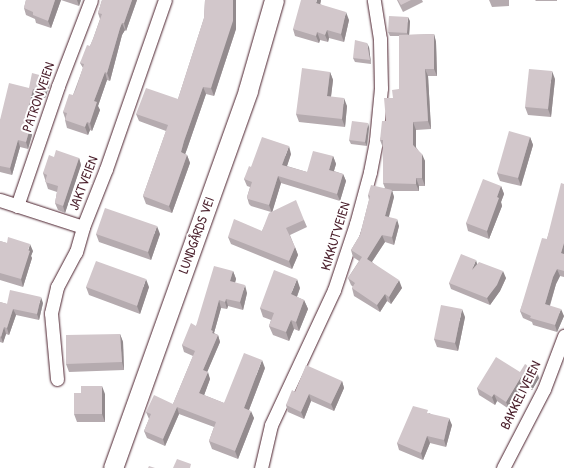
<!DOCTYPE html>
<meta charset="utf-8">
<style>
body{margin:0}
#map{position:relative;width:564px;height:468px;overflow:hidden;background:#fff;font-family:"Patrick Hand",sans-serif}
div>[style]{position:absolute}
.roads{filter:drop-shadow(0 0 1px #4a1f2b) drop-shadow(0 0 1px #4a1f2b)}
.street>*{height:13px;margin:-6.5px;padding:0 6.5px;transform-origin:6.5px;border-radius:6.5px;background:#fff}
.secondary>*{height:19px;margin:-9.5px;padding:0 9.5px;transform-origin:9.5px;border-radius:9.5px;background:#fff}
.wall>*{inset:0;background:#b5abaf}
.shaded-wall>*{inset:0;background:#938b8e}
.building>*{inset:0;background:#d2c7cb}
span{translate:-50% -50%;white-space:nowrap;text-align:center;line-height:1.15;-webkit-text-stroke:4px #fff;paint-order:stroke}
.street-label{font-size:14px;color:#4a1f2b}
</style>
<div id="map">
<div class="roads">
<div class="street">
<i style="left:0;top:200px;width:87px;rotate:18deg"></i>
<i style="left:17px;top:206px;width:127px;rotate:-71.1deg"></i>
<i style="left:58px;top:86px;width:92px;rotate:-69deg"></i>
<i style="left:57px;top:379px;width:66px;rotate:-95.2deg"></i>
<i style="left:51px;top:313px;width:27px;rotate:-77deg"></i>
<i style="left:57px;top:287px;width:40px;rotate:-62deg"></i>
<i style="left:76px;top:252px;width:26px;rotate:-74deg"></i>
<i style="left:83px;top:227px;width:62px;rotate:-68.4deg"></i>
<i style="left:106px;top:169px;width:179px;rotate:-70.8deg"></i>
<i style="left:261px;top:468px;width:44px;rotate:-76.9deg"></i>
<i style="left:271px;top:425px;width:149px;rotate:-65deg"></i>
<i style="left:334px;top:290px;width:70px;rotate:-71.6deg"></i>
<i style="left:356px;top:224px;width:54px;rotate:-74.9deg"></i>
<i style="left:370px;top:172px;width:33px;rotate:-79deg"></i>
<i style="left:376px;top:140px;width:52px;rotate:-84.5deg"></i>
<i style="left:381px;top:88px;width:49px;rotate:-91.2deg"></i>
<i style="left:380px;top:39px;width:39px;rotate:-99deg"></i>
<i style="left:503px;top:468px;width:89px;rotate:-62.6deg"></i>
<i style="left:544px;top:389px;width:57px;rotate:-69.3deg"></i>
</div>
<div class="secondary">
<i style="left:113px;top:468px;width:401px;rotate:-70.3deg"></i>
<i style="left:248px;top:90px;width:94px;rotate:-73.9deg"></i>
</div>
</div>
<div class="wall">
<i style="clip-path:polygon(26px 0,81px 0,79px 6px,61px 0,51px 28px,36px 23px,35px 19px,26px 15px,24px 8px)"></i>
<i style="clip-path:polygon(102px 0,137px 0,126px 31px,125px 30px,122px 35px,110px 81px,107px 80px,98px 106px,100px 110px,92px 131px,90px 130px,88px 135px,67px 128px,65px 120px,65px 118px,63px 112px,73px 95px,83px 68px,80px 63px,90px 46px,93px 39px,100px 19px,98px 13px)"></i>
<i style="clip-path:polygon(205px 0,236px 0,236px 29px,214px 96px,206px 94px,187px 149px,185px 154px,187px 155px,190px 163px,172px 213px,146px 204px,143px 196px,166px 131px,139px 121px,136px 114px,178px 99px,204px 18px)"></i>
<i style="clip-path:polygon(321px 0,320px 4px,349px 20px,344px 42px,329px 38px,328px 42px,320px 40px,319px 43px,295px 36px,293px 29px)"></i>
<i style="clip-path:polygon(397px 0,422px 0,423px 2px,403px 12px)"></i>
<i style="clip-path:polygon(489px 0,509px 0,509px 6px,492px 7px)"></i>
<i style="clip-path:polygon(535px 0,557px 0,557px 1px,536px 1px)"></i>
<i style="clip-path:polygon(410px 21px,409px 35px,434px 34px,436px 42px,437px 76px,428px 76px,431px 129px,416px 130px,416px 147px,425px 161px,425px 186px,419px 186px,419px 191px,392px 191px,394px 197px,389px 217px,399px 226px,394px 245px,385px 242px,372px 262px,402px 288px,391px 304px,387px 301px,380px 312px,354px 296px,352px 288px,353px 287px,351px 285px,348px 278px,359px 261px,353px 257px,351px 250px,360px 235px,369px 200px,368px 195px,385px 188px,383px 183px,383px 148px,380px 140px,393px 98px,399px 89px,399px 36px,390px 36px,388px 32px)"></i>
<i style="clip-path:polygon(369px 47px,371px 64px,355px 62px,353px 58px)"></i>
<i style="clip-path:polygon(330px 72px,333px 80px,331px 97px,347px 106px,345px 127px,299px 122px,296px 114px)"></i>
<i style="clip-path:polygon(555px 79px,551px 117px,528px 115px,525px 107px)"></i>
<i style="clip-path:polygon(50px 84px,45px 98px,36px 96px,28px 128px,32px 135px,28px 149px,20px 147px,12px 175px,0 172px,0 120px,29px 88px)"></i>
<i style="clip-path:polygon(369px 127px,367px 146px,351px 144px,349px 140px)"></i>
<i style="clip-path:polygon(530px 137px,533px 145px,521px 186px,500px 181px,497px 173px)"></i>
<i style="clip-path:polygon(291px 154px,287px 166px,307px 172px,333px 156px,336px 164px,334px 171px,343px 174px,346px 181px,340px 201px,281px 183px,272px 212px,304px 220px,307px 227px,290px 235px,298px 255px,292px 269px,231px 244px,228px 237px,262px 231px,271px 212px,251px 206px,249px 204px,247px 197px,250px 187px,247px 186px,244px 179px,251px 167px)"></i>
<i style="clip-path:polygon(54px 157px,79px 158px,81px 165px,65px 213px,58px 210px,55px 203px,57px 192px,48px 189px,43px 173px)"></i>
<i style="clip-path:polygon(564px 184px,564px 277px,560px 276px,556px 284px,550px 306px,564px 316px,557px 332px,533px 325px,532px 322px,523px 318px,520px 311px,547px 239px)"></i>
<i style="clip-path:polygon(501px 186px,504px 194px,501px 202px,502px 206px,489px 239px,468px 231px,466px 223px)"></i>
<i style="clip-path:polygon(96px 234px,160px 234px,151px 260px,99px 242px)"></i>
<i style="clip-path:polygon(0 241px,33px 251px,31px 256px,32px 258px,23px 287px,0 280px)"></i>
<i style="clip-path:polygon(477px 264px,506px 278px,500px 291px,490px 305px,451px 289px,449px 283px)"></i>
<i style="clip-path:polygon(233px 271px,236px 279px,235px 283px,247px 293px,243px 310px,228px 306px,227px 309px,221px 308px,214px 333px,218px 335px,220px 342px,207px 372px,210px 379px,204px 395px,224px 403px,265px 368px,249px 410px,254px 418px,238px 459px,212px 449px,209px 441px,214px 427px,179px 414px,165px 446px,147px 438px,144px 431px,149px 419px,146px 412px,173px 404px,193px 356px,184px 352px,182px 345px,196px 326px)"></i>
<i style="clip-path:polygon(86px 287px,149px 287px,140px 314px,89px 295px)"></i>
<i style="clip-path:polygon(300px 288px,297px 297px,304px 300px,308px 309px,299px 331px,294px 329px,289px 341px,273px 335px,269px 326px,271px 320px,263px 317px,260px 308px)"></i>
<i style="clip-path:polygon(0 302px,7px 304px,43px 303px,39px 320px,16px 315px,9px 335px,6px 334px,3px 343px,0 342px)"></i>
<i style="clip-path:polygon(465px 317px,458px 351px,437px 347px,434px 339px)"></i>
<i style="clip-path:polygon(120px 334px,123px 342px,124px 370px,69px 372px,66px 364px)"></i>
<i style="clip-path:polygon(520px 372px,539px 378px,532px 390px,524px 384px,509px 409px,497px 401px,495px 405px,479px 395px,477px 388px)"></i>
<i style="clip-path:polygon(342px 381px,344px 388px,334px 411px,311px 401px,304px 419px,288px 412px,286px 405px,295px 392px)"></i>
<i style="clip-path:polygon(81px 393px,105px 394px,105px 422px,77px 422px,74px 414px)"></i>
<i style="clip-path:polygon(429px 413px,452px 425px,446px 447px,430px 443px,423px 460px,399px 450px,397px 443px)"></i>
</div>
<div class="shaded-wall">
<i style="clip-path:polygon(55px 0,61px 0,51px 28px,48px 21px)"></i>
<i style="clip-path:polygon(77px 0,81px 0,79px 6px)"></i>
<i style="clip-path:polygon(132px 0,137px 0,126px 31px,124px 23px)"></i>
<i style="clip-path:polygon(233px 0,236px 0,236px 29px,214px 96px,211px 88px)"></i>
<i style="clip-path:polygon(317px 0,321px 0,319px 11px,316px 3px)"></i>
<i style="clip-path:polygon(346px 12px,349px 20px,344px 42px,341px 34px)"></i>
<i style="clip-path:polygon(408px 17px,410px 21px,409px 37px,407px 33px)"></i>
<i style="clip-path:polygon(122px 23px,125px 30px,122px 35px,110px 81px,107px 73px,120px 28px)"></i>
<i style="clip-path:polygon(327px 30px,329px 38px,328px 42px,325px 35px)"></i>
<i style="clip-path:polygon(317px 32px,320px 40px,319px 43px,316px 36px)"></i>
<i style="clip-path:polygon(434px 34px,436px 42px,437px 76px,434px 69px)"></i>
<i style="clip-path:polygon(367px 43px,369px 47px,371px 64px,370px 60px)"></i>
<i style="clip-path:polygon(425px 69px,428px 76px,431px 129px,428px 121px)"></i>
<i style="clip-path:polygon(552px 71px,555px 79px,551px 117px,548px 109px)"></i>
<i style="clip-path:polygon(105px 72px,107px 80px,98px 106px,100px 110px,92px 131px,90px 123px,94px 101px)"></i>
<i style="clip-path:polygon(330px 72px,333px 80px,330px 104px,327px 96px)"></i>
<i style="clip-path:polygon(47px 77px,50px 84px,45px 98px,43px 91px)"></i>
<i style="clip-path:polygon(203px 87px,206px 94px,187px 149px,183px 160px,181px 152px,184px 141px)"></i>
<i style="clip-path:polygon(33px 89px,36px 96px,27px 134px,24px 127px)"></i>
<i style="clip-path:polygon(344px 98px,347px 106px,345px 127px,342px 119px)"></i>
<i style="clip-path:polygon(87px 122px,90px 130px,88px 135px,85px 127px)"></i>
<i style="clip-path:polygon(413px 122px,416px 130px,416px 152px,413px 145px)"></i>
<i style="clip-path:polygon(368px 123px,369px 127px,367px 146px,365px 142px)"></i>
<i style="clip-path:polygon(30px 128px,32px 135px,28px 149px,26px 142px)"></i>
<i style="clip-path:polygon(530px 137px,533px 145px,521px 186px,518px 178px)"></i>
<i style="clip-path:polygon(18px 140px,20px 147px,12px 175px,10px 168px)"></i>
<i style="clip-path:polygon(289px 146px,291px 154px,285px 172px,282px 165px)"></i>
<i style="clip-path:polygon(422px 154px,425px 161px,425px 186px,422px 178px)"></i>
<i style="clip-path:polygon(187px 155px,190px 163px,172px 213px,169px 206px)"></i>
<i style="clip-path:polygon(333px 156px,336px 164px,332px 177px,329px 170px)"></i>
<i style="clip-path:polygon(79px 158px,81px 165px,65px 213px,63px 206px)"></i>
<i style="clip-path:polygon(343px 174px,346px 181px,340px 201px,337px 194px)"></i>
<i style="clip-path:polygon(278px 176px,281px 183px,272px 213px,269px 205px)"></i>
<i style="clip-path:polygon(416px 178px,419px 186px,419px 191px,416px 184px)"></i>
<i style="clip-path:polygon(501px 186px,504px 194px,501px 202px,502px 206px,489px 239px,487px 231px,497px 197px)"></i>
<i style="clip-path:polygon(392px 190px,394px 197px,387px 223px,385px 216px)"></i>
<i style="clip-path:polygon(397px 219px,399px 226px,394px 245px,392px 237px)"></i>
<i style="clip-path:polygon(157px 226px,160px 234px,151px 260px,148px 252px)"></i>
<i style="clip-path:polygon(382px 235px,385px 242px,369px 266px,367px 259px)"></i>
<i style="clip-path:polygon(564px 243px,564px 260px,561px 253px)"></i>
<i style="clip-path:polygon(30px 244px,33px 251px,31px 256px,32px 258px,23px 287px,21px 279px)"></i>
<i style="clip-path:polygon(295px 247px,298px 255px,292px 269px,289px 261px)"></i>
<i style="clip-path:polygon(476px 260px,478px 267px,472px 270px)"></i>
<i style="clip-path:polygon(557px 269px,560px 276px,556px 284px,548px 311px,545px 304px,553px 277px)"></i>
<i style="clip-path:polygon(233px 271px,236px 279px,233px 289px,230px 281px)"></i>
<i style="clip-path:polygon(503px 271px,506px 278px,500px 291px,490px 305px,487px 298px)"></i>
<i style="clip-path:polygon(146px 279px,149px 287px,140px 314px,137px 306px)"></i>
<i style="clip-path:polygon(297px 279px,300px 288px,294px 304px,291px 294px)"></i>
<i style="clip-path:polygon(399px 280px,402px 288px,391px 304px,389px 297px)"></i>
<i style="clip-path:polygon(245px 285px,247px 293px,243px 310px,240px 302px)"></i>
<i style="clip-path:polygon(385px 294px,387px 301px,380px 312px,377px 305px)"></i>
<i style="clip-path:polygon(41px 297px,43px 303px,39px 320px,37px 314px)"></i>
<i style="clip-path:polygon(226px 299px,228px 306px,227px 309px,225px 302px)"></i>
<i style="clip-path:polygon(219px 300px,221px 308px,214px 333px,216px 338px,211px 330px)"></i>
<i style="clip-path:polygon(304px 300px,308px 309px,299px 331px,296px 322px)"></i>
<i style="clip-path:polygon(13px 309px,16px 315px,9px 335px,7px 328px)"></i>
<i style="clip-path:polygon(462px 309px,465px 317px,458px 351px,455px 343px)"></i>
<i style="clip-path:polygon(561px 309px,564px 316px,557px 332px,555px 325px)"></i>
<i style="clip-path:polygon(291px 320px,294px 329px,289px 341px,286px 332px)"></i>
<i style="clip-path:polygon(4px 327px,6px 334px,3px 343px,1px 337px)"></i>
<i style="clip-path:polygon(120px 334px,123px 342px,124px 370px,122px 362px)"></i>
<i style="clip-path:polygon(218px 335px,220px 342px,205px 377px,203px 370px)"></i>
<i style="clip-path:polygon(262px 360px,265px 368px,247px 415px,244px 408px)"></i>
<i style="clip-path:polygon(537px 371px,539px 378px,532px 390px,530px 382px)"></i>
<i style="clip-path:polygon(208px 372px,210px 379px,202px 401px,199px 393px)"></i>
<i style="clip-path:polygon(521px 377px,524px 384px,509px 409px,506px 402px)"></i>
<i style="clip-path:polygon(342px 381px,344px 388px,334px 411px,331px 404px)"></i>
<i style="clip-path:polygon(102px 386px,105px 394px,105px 422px,102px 414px)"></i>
<i style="clip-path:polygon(309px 394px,311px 401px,304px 419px,301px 412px)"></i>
<i style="clip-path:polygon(494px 394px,497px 401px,495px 405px,492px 397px)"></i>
<i style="clip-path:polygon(177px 407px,179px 414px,165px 446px,163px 439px)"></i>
<i style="clip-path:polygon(251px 411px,254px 418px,238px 459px,235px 451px)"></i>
<i style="clip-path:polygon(449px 418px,452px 425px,446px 447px,444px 440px)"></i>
<i style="clip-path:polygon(427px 436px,430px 443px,423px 460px,421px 453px)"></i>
</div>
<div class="building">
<i style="clip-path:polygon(26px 0,55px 0,48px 21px,33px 15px,33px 12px,24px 8px)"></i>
<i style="clip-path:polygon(102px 0,132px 0,124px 23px,122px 23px,120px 28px,107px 73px,105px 72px,94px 101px,97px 102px,90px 123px,87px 122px,85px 127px,65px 120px,67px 113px,63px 112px,69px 94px,73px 95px,76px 89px,84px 64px,80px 63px,87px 45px,90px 46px,93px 39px,102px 14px,98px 13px)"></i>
<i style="clip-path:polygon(205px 0,233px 0,233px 21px,211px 88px,203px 87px,184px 141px,181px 152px,187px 155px,169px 206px,143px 196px,168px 125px,136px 114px,146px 88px,178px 99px,204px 18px)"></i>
<i style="clip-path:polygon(301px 0,317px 0,316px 3px,346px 12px,341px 34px,327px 30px,325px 35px,317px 32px,316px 36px,293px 29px)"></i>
<i style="clip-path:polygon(398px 0,411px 0,401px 5px)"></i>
<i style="clip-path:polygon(389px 16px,408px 17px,407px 33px,388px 32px)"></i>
<i style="clip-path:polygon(434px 34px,434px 69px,425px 69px,428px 121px,413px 122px,413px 145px,422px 154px,422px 178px,416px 178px,416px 184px,383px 183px,383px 140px,380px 140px,382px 121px,386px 121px,384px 98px,393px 98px,392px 90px,399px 89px,399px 35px)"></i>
<i style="clip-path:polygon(355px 40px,367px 43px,370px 60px,353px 58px)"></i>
<i style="clip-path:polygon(302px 68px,330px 72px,327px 96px,344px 98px,342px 119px,296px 114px)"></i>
<i style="clip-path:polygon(529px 69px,552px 71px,548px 109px,525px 107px)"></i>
<i style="clip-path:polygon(32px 73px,47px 77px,43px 91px,33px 89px,24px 127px,30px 128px,26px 142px,18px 140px,10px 168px,0 166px,0 120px,9px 83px,29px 88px)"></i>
<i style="clip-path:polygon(352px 121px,368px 123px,365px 142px,349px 140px)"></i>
<i style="clip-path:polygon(509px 131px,530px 137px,518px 178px,497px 173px)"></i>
<i style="clip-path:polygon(262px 137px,289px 146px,282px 165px,307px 172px,313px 151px,333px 156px,329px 170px,343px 174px,337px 194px,278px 176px,269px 205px,248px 199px,247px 197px,252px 182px,244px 179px,249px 166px,251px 167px)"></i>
<i style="clip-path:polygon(56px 150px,79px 158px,63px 206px,55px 203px,58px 186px,45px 182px,47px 175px,43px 173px,49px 155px,54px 157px)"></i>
<i style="clip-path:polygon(483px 179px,501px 186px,497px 197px,499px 198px,487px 231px,466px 223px)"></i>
<i style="clip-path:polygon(561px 183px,564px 184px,564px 243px,561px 253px,564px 254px,564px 271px,557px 269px,553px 277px,545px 304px,561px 309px,555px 325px,530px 318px,531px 316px,520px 311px,542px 238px,547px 239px)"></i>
<i style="clip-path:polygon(371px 185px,392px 190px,385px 216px,397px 219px,392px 237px,382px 235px,367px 259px,399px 280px,389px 297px,385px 294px,377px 305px,352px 288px,355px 283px,348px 278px,362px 257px,351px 250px,360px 235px,370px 196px,368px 195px)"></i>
<i style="clip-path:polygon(296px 200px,304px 220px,286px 228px,295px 247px,289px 261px,228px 237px,234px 219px,262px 231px,269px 213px)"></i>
<i style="clip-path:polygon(105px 208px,157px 226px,148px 252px,96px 234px)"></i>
<i style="clip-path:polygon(8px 237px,30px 244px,28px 250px,30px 251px,21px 279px,0 273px,0 241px,7px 243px)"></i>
<i style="clip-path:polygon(461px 254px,476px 260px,472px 270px,479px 262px,503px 271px,497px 285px,487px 298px,449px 283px)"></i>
<i style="clip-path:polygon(96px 261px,146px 279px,137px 306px,86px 287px)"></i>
<i style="clip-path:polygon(214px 266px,233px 271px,230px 281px,245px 285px,240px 302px,226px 299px,225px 302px,219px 300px,211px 330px,213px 331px,212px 333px,218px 335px,203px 370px,208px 372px,199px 393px,224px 403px,244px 353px,262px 360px,244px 408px,251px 411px,235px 451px,209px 441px,216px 422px,177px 407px,163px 439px,144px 431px,151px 414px,146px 412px,154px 395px,173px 404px,195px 351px,182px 345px,191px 323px,196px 326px)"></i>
<i style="clip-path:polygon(274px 270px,297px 279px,291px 294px,304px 300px,296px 322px,291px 320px,286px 332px,269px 326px,274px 313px,260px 308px)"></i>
<i style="clip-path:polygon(10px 290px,41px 297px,37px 314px,13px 309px,7px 328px,4px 327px,1px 337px,0 336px,0 302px,7px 304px)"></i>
<i style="clip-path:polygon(441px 305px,462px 309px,455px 343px,434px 339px)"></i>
<i style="clip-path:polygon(120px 334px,122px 362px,66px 364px,66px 335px)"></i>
<i style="clip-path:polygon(496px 357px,520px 372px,525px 364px,537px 371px,530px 382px,521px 377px,506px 402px,494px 394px,492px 397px,477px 388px)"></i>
<i style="clip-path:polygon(306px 365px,342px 381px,331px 404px,309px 394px,301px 412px,286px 405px,292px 390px,295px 392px)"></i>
<i style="clip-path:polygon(81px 386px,102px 386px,102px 414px,74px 414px,74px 393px,81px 393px)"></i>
<i style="clip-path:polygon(413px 406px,428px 410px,427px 413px,449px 418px,444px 440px,427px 436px,421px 453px,397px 443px)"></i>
<i style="clip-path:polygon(177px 459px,191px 464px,190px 468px,173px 468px)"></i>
<i style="clip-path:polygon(149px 466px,155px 468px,148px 468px)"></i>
</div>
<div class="street-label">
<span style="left:38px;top:97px;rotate:-71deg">PATRONVEIEN</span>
<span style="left:83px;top:183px;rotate:-69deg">JAKTVEIEN</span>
<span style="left:196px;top:235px;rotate:-70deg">LUNDGÅRDS VEI</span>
<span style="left:335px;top:236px;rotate:-73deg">KIKKUTVEIEN</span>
<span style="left:520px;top:395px;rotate:-64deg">BAKKELIVEIEN</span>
</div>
</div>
